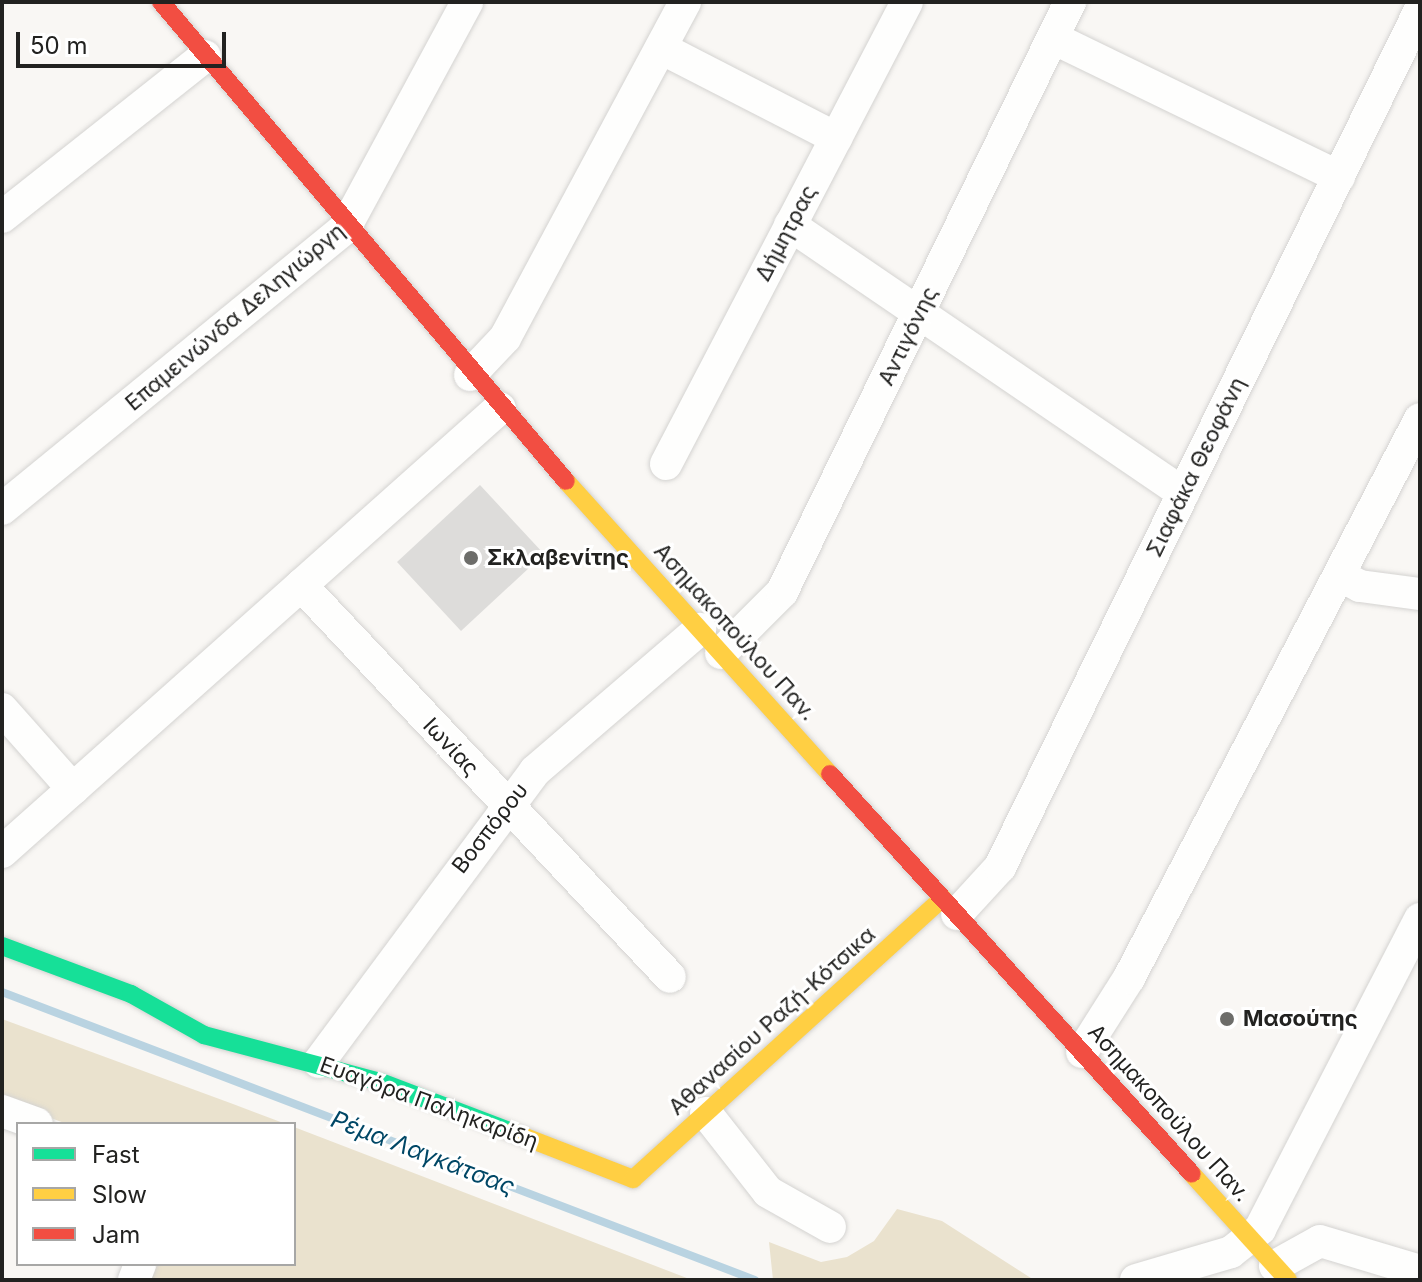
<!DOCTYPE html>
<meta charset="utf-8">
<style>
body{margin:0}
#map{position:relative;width:1422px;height:1282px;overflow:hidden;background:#f9f7f4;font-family:Inter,sans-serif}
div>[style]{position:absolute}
.green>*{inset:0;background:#eae2ce}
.stream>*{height:8px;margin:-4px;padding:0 4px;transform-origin:4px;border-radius:4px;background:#b9d3e1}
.building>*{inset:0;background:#dddcda}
.roads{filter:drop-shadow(0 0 2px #d4d3d1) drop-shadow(0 0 2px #d4d3d1)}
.street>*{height:32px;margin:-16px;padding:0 16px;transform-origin:16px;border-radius:16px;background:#fefefd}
.fast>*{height:18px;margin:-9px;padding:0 9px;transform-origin:9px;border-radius:9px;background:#16e098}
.slow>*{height:18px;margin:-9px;padding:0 9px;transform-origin:9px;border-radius:9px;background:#ffcf43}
.jam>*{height:18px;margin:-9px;padding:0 9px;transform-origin:9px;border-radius:9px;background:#f24e42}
.dots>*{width:22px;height:22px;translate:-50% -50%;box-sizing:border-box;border:4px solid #fff;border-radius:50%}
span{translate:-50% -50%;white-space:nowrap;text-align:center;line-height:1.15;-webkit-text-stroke:6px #fff;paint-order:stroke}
.street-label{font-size:22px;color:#222220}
.poi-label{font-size:22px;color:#222220;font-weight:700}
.left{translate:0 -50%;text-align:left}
.water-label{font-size:24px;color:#004766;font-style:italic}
.frame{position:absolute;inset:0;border:4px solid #222220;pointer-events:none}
.legend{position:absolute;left:16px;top:1122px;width:280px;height:144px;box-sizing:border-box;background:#fff;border:2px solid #a7a7a6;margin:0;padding:10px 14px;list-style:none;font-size:24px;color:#222220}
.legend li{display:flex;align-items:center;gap:16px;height:40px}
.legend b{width:40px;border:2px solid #a7a7a6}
.scale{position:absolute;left:16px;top:32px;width:210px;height:36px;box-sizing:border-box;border:4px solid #222220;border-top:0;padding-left:10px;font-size:24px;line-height:28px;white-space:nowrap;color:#222220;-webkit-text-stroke:6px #fff;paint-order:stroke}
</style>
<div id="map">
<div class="green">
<i style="clip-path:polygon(2px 1019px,233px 1104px,286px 1124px,67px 1124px,2px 1100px)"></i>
<i style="clip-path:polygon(294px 1127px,692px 1280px,142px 1280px,149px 1264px,294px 1264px)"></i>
<i style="clip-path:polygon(897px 1209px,942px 1221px,1034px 1280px,773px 1280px,769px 1242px,821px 1262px,847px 1257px,874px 1241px)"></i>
</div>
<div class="stream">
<i style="left:2px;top:992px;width:806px;rotate:20.93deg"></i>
</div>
<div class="building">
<i style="clip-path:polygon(480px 485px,544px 554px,461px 631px,397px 562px)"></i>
</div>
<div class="roads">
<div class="street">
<i style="left:1053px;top:38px;width:318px;rotate:25.9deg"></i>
<i style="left:661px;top:48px;width:197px;rotate:27.2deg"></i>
<i style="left:2px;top:217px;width:259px;rotate:-38.4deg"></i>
<i style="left:790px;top:225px;width:476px;rotate:34.3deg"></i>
<i style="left:470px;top:375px;width:51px;rotate:-46.6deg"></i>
<i style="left:505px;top:338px;width:381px;rotate:-61.8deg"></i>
<i style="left:666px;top:464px;width:521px;rotate:-62.45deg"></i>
<i style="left:2px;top:509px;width:443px;rotate:-39.3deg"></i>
<i style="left:345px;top:228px;width:257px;rotate:-61.6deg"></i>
<i style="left:1341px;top:576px;width:21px;rotate:28deg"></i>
<i style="left:1360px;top:586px;width:61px;rotate:7.6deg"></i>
<i style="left:301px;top:585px;width:538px;rotate:46.73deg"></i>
<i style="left:721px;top:653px;width:86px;rotate:-45deg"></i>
<i style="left:782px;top:592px;width:657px;rotate:-63.98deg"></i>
<i style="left:2px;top:709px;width:107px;rotate:48.4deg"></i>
<i style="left:2px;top:852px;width:667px;rotate:-41.72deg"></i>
<i style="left:957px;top:914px;width:64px;rotate:-47.5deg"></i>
<i style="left:1000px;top:867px;width:954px;rotate:-63.89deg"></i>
<i style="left:1082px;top:1052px;width:88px;rotate:-57.6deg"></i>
<i style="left:1129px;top:978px;width:630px;rotate:-62.5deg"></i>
<i style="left:319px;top:1062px;width:362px;rotate:-53.4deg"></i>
<i style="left:535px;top:771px;width:218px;rotate:-40.7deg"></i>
<i style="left:2px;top:1111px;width:37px;rotate:20deg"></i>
<i style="left:706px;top:1113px;width:100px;rotate:51.9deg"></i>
<i style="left:768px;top:1192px;width:71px;rotate:29.4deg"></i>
<i style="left:1275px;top:1266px;width:51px;rotate:-29.1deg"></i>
<i style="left:1320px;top:1241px;width:104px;rotate:16.7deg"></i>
<i style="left:134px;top:1280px;width:17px;rotate:-69deg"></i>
<i style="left:1136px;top:1280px;width:99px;rotate:-16.4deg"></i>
<i style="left:1231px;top:1252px;width:37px;rotate:-38deg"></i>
<i style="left:1260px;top:1229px;width:349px;rotate:-62.7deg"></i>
</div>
<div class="fast">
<i style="left:2px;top:946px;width:138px;rotate:20.4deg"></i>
<i style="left:131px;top:994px;width:84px;rotate:29.3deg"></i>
<i style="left:204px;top:1035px;width:183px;rotate:14.9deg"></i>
<i style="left:381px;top:1082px;width:140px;rotate:20.9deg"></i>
</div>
<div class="slow">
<i style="left:566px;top:481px;width:394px;rotate:48deg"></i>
<i style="left:512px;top:1132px;width:130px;rotate:21.2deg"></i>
<i style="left:633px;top:1179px;width:418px;rotate:-42.2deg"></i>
<i style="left:1192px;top:1174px;width:143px;rotate:47.8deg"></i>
</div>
<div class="jam">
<i style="left:161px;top:2px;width:627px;rotate:49.79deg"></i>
<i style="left:830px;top:774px;width:539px;rotate:47.85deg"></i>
</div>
</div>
<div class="dots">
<i style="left:471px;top:558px;background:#6d6d6a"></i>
<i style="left:1227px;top:1019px;background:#6d6d6a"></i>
</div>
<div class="street-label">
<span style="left:786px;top:233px;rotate:-62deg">Δήμητρας</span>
<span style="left:235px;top:317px;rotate:-40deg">Επαμεινώνδα Δεληγιώργη</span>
<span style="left:908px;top:336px;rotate:-64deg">Αντιγόνης</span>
<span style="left:1196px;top:467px;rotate:-64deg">Σιαφάκα Θεοφάνη</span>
<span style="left:735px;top:632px;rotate:48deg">Ασημακοπούλου Παν.</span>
<span style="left:451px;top:747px;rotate:47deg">Ιωνίας</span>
<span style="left:490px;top:828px;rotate:-52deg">Βοσπόρου</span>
<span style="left:772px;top:1021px;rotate:-42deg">Αθανασίου Ραζή-Κότσικα</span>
<span style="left:429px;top:1103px;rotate:20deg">Ευαγόρα Παληκαρίδη</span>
<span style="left:1169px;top:1113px;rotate:48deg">Ασημακοπούλου Παν.</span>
</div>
<div class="poi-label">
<span class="left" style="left:487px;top:558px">Σκλαβενίτης</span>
<span class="left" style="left:1243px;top:1019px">Μασούτης</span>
</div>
<div class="water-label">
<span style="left:423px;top:1153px;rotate:21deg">Ρέμα Λαγκάτσας</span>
</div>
<div class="frame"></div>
<ul class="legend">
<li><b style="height:10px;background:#16e098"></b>Fast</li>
<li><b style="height:10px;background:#ffcf43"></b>Slow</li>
<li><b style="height:10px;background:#f24e42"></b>Jam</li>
</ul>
<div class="scale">50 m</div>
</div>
